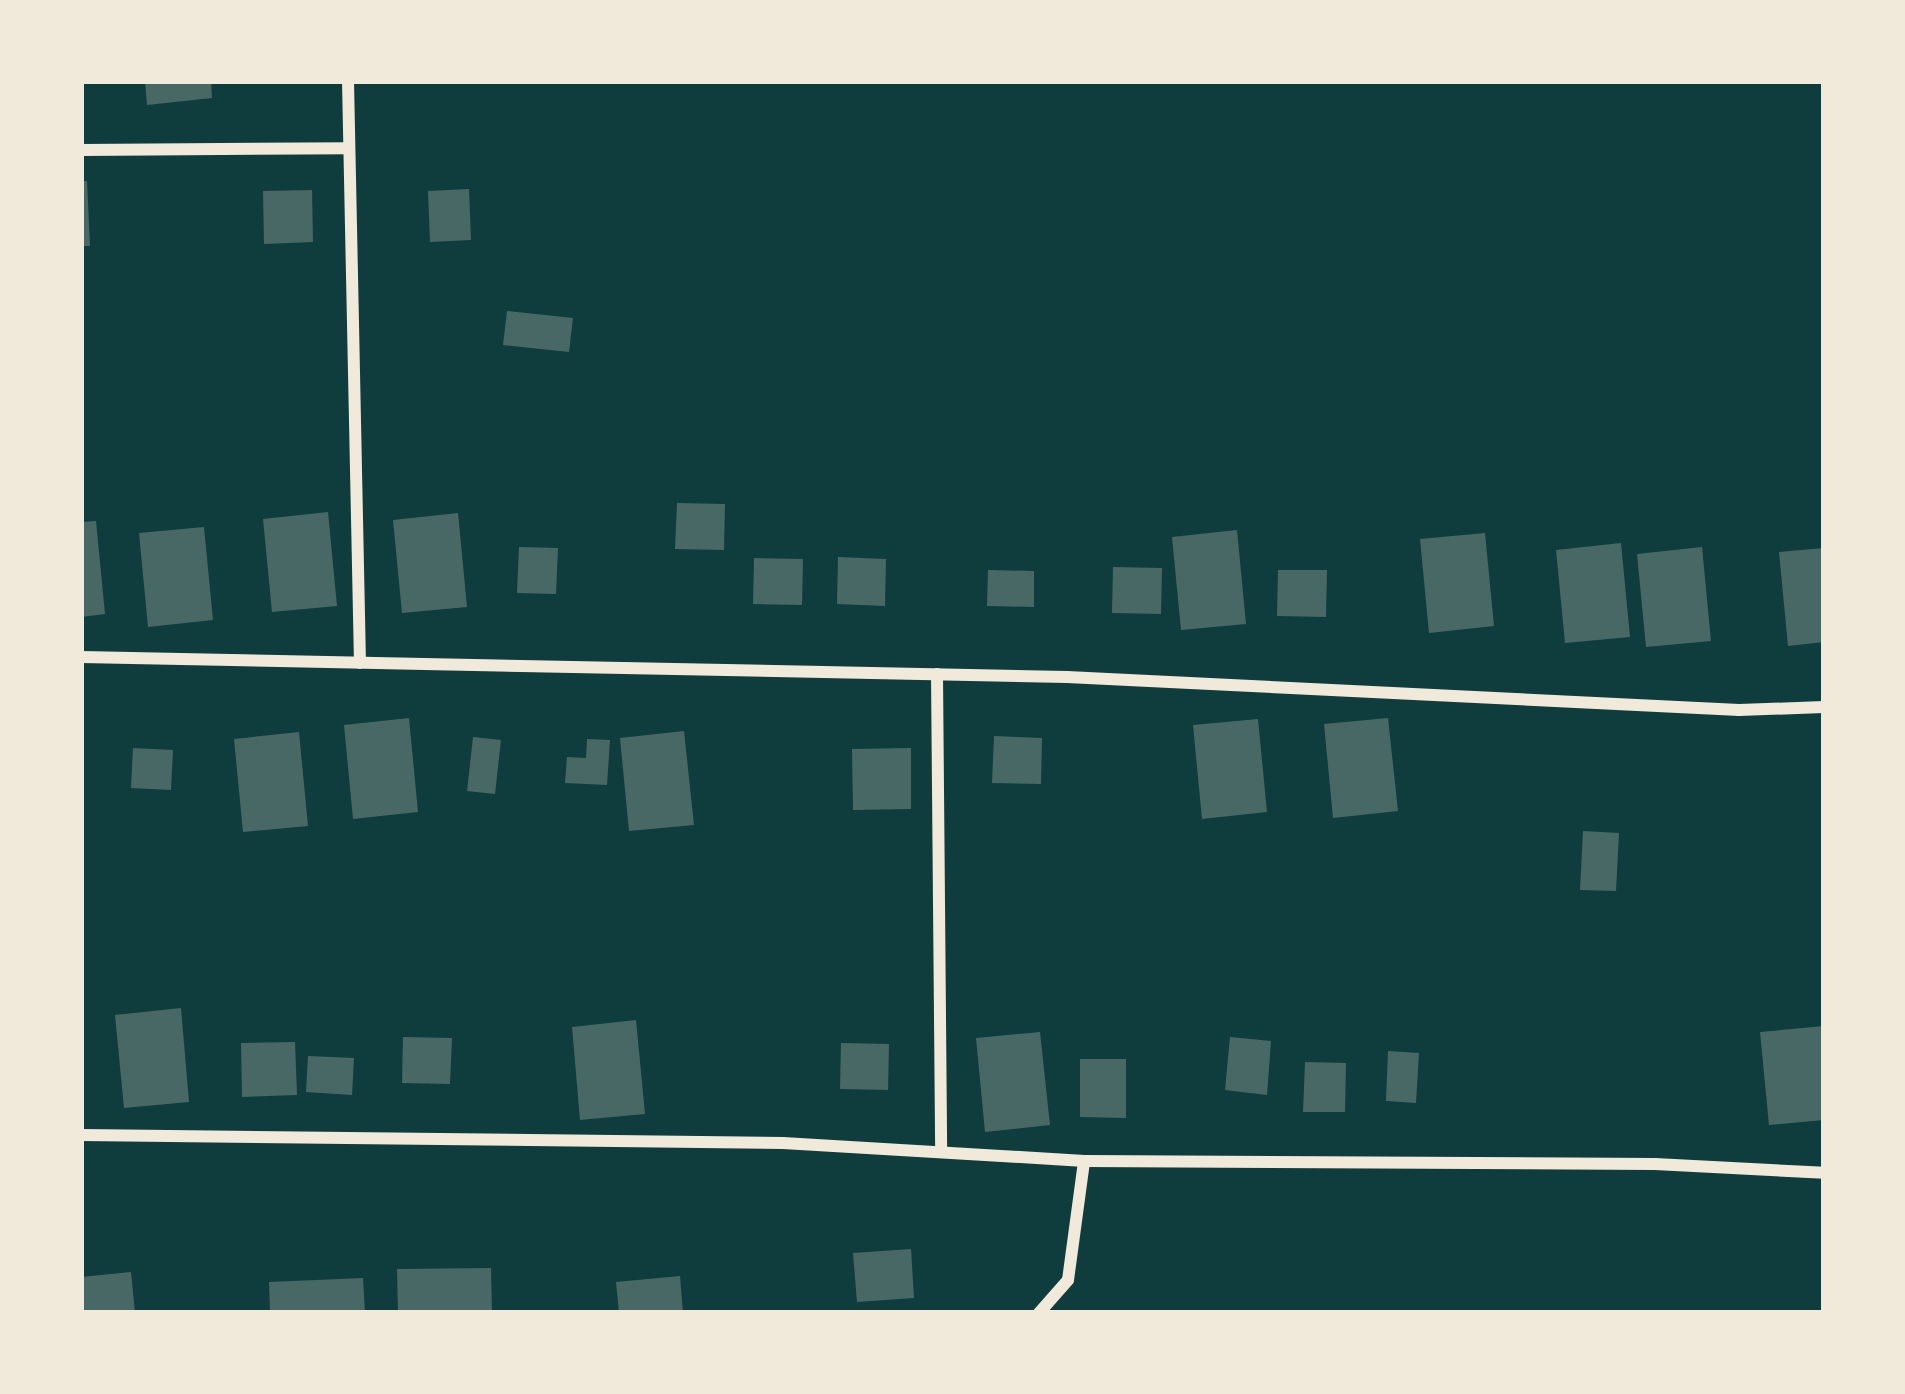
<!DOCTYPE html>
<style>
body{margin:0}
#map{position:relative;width:1905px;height:1394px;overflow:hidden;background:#0f3d3e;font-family:Manrope,sans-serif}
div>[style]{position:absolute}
.building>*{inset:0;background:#486865}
.minor>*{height:12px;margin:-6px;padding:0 6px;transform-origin:6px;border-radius:6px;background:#f1e9da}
span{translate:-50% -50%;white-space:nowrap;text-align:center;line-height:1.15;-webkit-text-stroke:9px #f1e9da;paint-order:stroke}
.frame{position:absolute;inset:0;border:84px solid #f1e9da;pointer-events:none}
</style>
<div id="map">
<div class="building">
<i style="clip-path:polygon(145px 81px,211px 81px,212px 98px,147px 105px)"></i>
<i style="clip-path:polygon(81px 181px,87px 181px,90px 246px,81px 246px)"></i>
<i style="clip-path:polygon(469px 189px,471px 240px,430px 242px,428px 191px)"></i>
<i style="clip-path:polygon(312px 190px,313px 242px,264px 244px,263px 191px)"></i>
<i style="clip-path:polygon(507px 311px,573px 318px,569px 352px,503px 345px)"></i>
<i style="clip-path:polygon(677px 503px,725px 504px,724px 550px,675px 549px)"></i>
<i style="clip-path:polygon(328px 512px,337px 606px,272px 612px,263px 519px)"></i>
<i style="clip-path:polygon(458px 513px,467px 607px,402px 613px,393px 520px)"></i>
<i style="clip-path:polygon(96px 521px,105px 614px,81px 617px,81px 522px)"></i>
<i style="clip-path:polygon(204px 527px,213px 620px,148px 627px,139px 533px)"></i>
<i style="clip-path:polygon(1237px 530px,1246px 624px,1181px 630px,1172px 537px)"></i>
<i style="clip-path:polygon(1485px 533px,1494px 626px,1429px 633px,1420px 539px)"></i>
<i style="clip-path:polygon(1621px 543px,1630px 637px,1565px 643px,1556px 550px)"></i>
<i style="clip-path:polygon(519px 547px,558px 548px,556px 594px,517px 593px)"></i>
<i style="clip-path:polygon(1702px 547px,1711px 641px,1646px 647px,1637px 554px)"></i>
<i style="clip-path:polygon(1824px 548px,1824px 642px,1788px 646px,1779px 552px)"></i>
<i style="clip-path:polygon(838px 557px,886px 559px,885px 606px,837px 604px)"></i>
<i style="clip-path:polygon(754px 558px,803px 559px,802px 605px,753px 604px)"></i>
<i style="clip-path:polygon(1113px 567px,1162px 568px,1161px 614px,1112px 613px)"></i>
<i style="clip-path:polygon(988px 570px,1034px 571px,1034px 607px,987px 606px)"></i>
<i style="clip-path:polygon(1278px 570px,1327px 570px,1326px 617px,1277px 616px)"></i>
<i style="clip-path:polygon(409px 718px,418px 812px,353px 819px,344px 725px)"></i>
<i style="clip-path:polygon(1388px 718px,1398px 811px,1333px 818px,1324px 724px)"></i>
<i style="clip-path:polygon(1258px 719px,1267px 812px,1202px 819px,1193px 725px)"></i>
<i style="clip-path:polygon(684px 731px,694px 825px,629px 831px,620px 738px)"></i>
<i style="clip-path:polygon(299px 732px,308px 826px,243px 832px,234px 739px)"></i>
<i style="clip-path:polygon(994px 736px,1042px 738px,1041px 784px,992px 783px)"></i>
<i style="clip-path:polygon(473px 737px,501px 740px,495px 794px,467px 791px)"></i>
<i style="clip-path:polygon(587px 739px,610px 740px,607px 785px,565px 783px,567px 757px,586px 758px)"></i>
<i style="clip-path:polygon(133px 748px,173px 750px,171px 790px,131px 788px)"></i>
<i style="clip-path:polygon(911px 748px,911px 809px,853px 810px,852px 749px)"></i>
<i style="clip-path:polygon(1583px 831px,1619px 833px,1616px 891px,1580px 890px)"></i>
<i style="clip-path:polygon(181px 1008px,189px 1102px,124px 1108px,115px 1015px)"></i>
<i style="clip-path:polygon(636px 1020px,645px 1114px,580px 1120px,572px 1027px)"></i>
<i style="clip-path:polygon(1824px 1026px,1824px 1120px,1769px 1125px,1760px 1032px)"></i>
<i style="clip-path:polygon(1040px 1032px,1050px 1125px,985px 1132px,976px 1038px)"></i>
<i style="clip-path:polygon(403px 1037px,452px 1038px,450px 1084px,402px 1083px)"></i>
<i style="clip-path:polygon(1230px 1037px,1271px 1041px,1267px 1095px,1225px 1090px)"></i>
<i style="clip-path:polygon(295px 1042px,297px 1095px,242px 1097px,241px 1043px)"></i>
<i style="clip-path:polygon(841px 1043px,889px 1044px,888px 1090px,840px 1089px)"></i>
<i style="clip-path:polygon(1388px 1051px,1419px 1053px,1416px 1103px,1386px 1101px)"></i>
<i style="clip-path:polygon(308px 1056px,354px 1058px,352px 1095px,306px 1092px)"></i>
<i style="clip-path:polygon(1080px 1059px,1126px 1059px,1126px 1118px,1080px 1117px)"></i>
<i style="clip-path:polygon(1305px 1062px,1346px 1063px,1345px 1112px,1303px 1112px)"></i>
<i style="clip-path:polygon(911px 1249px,914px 1298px,857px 1302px,853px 1253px)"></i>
<i style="clip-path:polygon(491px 1268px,492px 1313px,398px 1313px,397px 1269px)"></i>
<i style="clip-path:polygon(131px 1272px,135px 1313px,81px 1313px,81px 1277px)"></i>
<i style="clip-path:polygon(680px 1276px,683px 1313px,619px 1313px,616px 1282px)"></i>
<i style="clip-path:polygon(363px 1278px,365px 1313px,270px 1313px,269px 1282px)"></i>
</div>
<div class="minor">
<i style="left:348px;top:81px;width:582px;rotate:88.82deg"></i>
<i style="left:81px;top:150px;width:268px;rotate:-0.4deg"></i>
<i style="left:81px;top:657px;width:986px;rotate:1.16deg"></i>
<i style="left:1067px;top:677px;width:673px;rotate:2.81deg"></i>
<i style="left:1739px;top:710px;width:85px;rotate:-2deg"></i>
<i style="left:937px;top:674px;width:477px;rotate:89.5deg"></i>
<i style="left:81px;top:1135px;width:702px;rotate:0.65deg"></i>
<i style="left:783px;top:1143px;width:302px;rotate:3.4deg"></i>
<i style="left:1084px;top:1161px;width:571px;rotate:0.3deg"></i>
<i style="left:1655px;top:1164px;width:169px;rotate:3deg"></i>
<i style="left:1039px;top:1313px;width:44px;rotate:-48.7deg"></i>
<i style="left:1068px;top:1280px;width:120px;rotate:-82.3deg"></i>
</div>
<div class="frame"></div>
</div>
